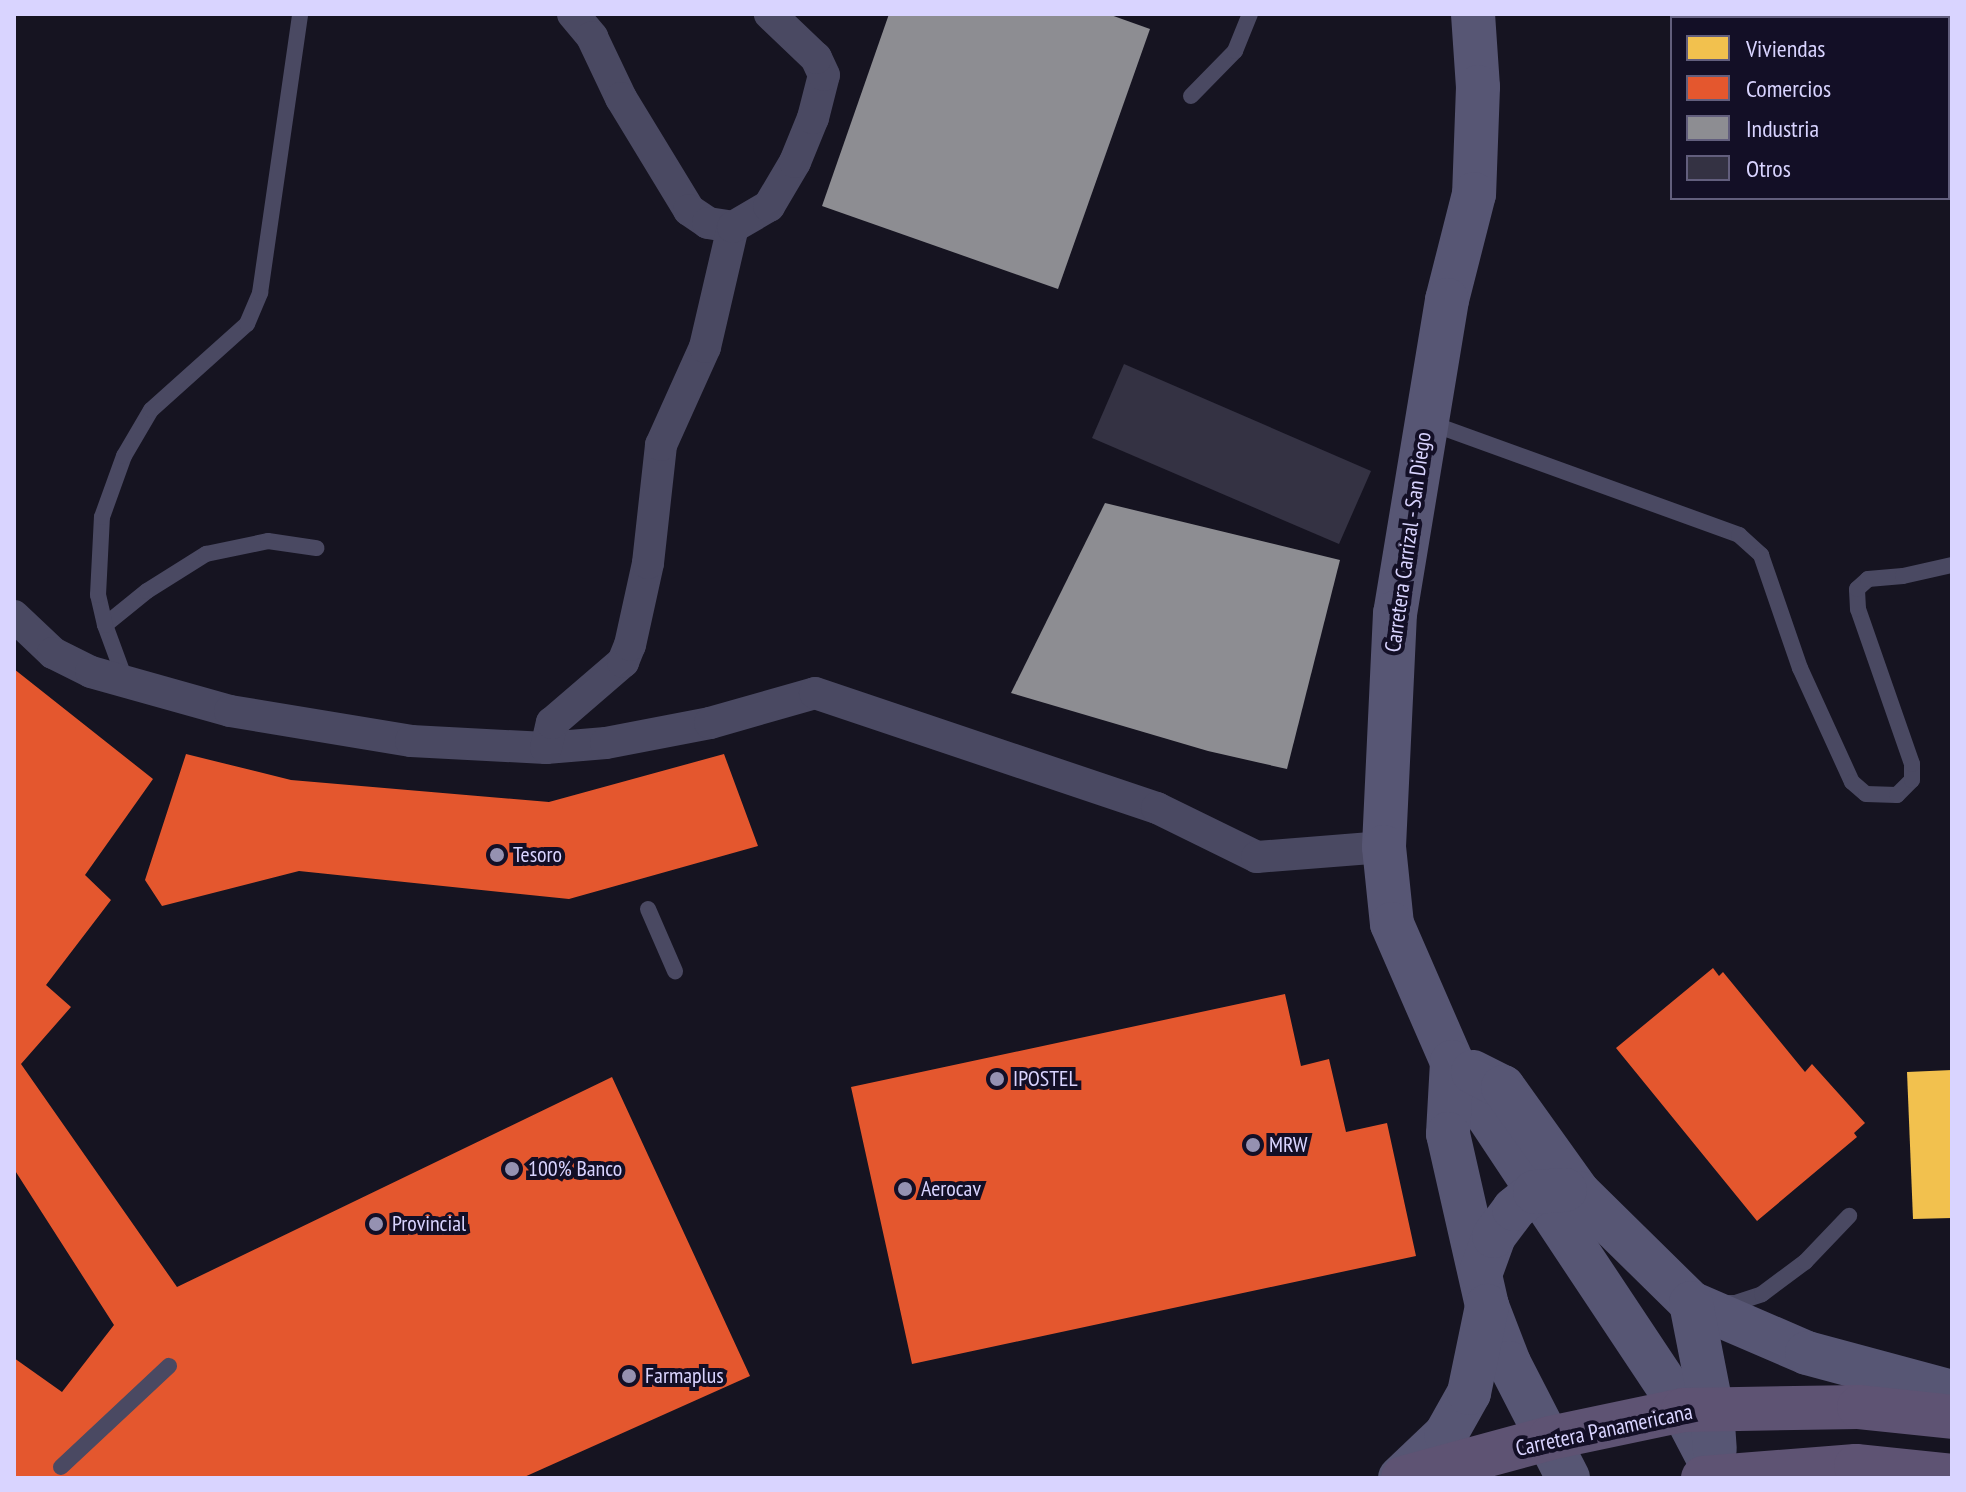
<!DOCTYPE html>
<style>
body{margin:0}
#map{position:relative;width:1966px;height:1492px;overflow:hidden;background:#161421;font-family:"PT Sans Narrow",sans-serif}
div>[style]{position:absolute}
.homes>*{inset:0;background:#f2c14e}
.shops>*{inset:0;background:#e4572e}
.industry>*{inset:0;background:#8d8d92}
.building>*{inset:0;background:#343243}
.lane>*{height:16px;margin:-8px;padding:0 8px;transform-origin:8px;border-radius:8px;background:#4a4962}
.street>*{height:32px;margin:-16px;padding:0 16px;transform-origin:16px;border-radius:16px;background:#4a4962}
.secondary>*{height:44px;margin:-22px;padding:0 22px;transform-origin:22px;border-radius:22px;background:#575674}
.primary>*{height:44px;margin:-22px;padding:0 22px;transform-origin:22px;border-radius:22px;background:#5e5373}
.dots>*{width:22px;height:22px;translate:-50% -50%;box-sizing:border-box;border:4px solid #130f26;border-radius:50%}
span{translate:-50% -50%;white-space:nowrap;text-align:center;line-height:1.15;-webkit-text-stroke:8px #130f26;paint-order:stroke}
.street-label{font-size:22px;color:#d9d4ff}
.poi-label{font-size:22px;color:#d9d4ff}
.left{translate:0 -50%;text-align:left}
.frame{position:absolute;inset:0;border:16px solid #d9d4ff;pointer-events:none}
.legend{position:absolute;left:1670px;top:16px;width:280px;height:184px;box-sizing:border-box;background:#130f26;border:2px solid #625e7d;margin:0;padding:10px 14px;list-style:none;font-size:24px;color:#d9d4ff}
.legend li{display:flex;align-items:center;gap:16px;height:40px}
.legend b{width:40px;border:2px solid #625e7d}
</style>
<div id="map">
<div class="homes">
<i style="clip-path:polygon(1952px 1070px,1952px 1218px,1913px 1219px,1907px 1072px)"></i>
</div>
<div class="shops">
<i style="clip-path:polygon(14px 669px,153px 779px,85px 875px,111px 900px,46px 985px,71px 1007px,21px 1064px,177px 1287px,612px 1077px,750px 1376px,522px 1478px,14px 1478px,14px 1358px,62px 1392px,114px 1325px,14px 1169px)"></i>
<i style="clip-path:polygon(186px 754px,291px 780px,549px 802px,724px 754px,758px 846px,569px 899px,299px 871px,162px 906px,145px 880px)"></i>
<i style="clip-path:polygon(1713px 968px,1719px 976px,1723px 972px,1805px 1072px,1812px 1064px,1865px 1123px,1854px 1133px,1857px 1137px,1757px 1221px,1616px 1048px)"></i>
<i style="clip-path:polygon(1285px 994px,1301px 1066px,1329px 1059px,1346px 1132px,1387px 1123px,1416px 1256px,912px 1364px,851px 1087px)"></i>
</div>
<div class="industry">
<i style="clip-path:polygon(889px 14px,1108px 14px,1150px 29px,1058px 289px,822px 206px)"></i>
<i style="clip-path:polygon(1105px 503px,1340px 560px,1287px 769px,1208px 751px,1011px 693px)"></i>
</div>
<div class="building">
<i style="clip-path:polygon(1124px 364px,1371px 471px,1339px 544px,1092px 438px)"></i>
</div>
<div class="lane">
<i style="left:1191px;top:96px;width:63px;rotate:-45.6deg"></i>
<i style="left:1235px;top:51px;width:40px;rotate:-68deg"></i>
<i style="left:1430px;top:423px;width:329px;rotate:19.9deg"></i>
<i style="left:1739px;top:535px;width:30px;rotate:42deg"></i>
<i style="left:1761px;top:555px;width:120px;rotate:71deg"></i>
<i style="left:1800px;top:668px;width:125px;rotate:65.5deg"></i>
<i style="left:1852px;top:782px;width:18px;rotate:41deg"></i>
<i style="left:1866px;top:794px;width:31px;rotate:2deg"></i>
<i style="left:1897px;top:795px;width:21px;rotate:-45deg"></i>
<i style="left:1912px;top:780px;width:16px;rotate:-90deg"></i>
<i style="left:1912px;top:764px;width:164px;rotate:-109.2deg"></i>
<i style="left:1858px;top:609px;width:20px;rotate:-93deg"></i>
<i style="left:1857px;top:589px;width:15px;rotate:-42deg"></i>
<i style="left:1868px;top:579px;width:35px;rotate:-5deg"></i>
<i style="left:1903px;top:576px;width:50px;rotate:-12.7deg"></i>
<i style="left:105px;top:625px;width:54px;rotate:-39deg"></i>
<i style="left:147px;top:591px;width:70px;rotate:-32.1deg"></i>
<i style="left:206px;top:554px;width:63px;rotate:-11.8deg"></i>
<i style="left:268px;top:541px;width:49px;rotate:8.3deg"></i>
<i style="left:126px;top:682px;width:61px;rotate:-110.2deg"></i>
<i style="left:105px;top:625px;width:31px;rotate:-103deg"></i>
<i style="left:98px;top:595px;width:78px;rotate:-87.1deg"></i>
<i style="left:102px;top:517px;width:65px;rotate:-70.2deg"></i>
<i style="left:124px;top:456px;width:53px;rotate:-59.6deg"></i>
<i style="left:151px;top:410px;width:129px;rotate:-41.9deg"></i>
<i style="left:247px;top:324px;width:34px;rotate:-67deg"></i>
<i style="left:260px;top:293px;width:282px;rotate:-81.8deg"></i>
<i style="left:648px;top:909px;width:68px;rotate:66.5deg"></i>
<i style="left:1723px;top:1303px;width:12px"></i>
<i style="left:1735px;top:1303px;width:28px;rotate:-18deg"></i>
<i style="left:1762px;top:1294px;width:54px;rotate:-36.7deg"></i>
<i style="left:1805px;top:1262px;width:64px;rotate:-46.3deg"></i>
<i style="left:61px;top:1467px;width:148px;rotate:-43.1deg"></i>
</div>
<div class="street">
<i style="left:573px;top:14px;width:30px;rotate:50deg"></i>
<i style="left:592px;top:37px;width:68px;rotate:64.6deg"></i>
<i style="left:621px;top:98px;width:131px;rotate:58.7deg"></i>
<i style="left:689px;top:210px;width:23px;rotate:34deg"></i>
<i style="left:708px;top:223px;width:25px;rotate:9deg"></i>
<i style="left:14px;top:616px;width:54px;rotate:43.5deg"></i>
<i style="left:53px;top:653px;width:42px;rotate:26.6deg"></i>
<i style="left:91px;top:672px;width:144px;rotate:15.7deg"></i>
<i style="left:230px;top:711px;width:183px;rotate:9.4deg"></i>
<i style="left:411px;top:741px;width:135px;rotate:3deg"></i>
<i style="left:546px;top:748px;width:60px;rotate:-4.8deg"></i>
<i style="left:606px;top:743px;width:106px;rotate:-10.9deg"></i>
<i style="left:710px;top:723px;width:109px;rotate:-15.9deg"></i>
<i style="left:815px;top:693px;width:361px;rotate:18.6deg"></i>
<i style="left:1157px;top:808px;width:111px;rotate:26.1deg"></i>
<i style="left:1257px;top:857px;width:127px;rotate:-4.5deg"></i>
<i style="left:546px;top:748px;width:26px;rotate:-77deg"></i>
<i style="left:552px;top:723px;width:94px;rotate:-40.7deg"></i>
<i style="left:623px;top:662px;width:18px;rotate:-68deg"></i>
<i style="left:630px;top:645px;width:84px;rotate:-77.6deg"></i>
<i style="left:648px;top:563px;width:119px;rotate:-83.7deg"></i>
<i style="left:661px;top:445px;width:107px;rotate:-65.8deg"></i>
<i style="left:705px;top:347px;width:123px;rotate:-76.9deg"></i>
<i style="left:733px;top:227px;width:42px;rotate:-30.3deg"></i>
<i style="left:769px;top:206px;width:51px;rotate:-59.4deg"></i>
<i style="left:795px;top:162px;width:48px;rotate:-67.8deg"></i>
<i style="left:813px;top:118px;width:44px;rotate:-75.7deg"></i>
<i style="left:824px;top:75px;width:19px;rotate:-115deg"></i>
<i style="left:816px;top:58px;width:64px;rotate:-136.3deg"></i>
</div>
<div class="secondary">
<i style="left:1473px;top:14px;width:73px;rotate:86.1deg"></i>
<i style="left:1478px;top:87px;width:107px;rotate:92.1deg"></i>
<i style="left:1474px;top:194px;width:109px;rotate:104.3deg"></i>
<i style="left:1447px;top:300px;width:317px;rotate:99.4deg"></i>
<i style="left:1395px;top:613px;width:234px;rotate:92.7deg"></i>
<i style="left:1384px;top:847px;width:77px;rotate:84.1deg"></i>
<i style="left:1392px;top:924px;width:150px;rotate:66.5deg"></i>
<i style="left:1452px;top:1062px;width:418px;rotate:56.4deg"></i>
<i style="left:1683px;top:1410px;width:73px;rotate:62.4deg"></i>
<i style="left:1452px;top:1062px;width:72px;rotate:93.2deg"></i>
<i style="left:1448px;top:1134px;width:176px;rotate:77.2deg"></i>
<i style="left:1487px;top:1306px;width:61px;rotate:68.9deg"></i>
<i style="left:1509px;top:1363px;width:129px;rotate:62.8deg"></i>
<i style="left:1473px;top:1072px;width:34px;rotate:27deg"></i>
<i style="left:1503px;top:1087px;width:130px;rotate:54.4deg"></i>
<i style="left:1579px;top:1193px;width:157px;rotate:44.5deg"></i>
<i style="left:1691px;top:1303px;width:126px;rotate:23.3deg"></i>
<i style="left:1807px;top:1353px;width:150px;rotate:15.1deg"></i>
<i style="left:1481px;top:1272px;width:38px;rotate:-70deg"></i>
<i style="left:1494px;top:1236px;width:34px;rotate:-53deg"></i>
<i style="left:1514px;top:1209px;width:27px;rotate:-39deg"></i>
<i style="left:1535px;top:1192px;width:30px;rotate:-4deg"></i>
<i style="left:1691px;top:1303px;width:109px;rotate:78.9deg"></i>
<i style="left:1712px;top:1410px;width:39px;rotate:86deg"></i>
<i style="left:1400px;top:1478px;width:64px;rotate:-43.7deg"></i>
<i style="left:1446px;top:1434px;width:47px;rotate:-60.7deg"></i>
<i style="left:1469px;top:1393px;width:89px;rotate:-78.3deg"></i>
</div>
<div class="primary">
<i style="left:1403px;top:1478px;width:152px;rotate:-15.2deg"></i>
<i style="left:1550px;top:1438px;width:136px;rotate:-11.9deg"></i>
<i style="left:1683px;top:1410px;width:176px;rotate:-1deg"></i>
<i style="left:1859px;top:1407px;width:94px;rotate:6.1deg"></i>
<i style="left:1703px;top:1478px;width:153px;rotate:-4.5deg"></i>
<i style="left:1856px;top:1466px;width:97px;rotate:5.9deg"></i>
</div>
<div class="dots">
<i style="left:497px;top:855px;background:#9591b1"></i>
<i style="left:997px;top:1079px;background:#9591b1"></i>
<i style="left:1253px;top:1145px;background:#9591b1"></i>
<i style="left:512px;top:1169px;background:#9591b1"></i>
<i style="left:905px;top:1189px;background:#9591b1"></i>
<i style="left:376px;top:1224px;background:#9591b1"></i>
<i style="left:629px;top:1376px;background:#9591b1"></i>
</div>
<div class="street-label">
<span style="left:1408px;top:542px;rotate:-82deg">Carretera Carrizal - San Diego</span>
<span style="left:1604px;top:1430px;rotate:-12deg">Carretera Panamericana</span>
</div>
<div class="poi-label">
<span class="left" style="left:513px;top:855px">Tesoro</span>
<span class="left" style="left:1013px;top:1079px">IPOSTEL</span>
<span class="left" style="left:1269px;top:1145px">MRW</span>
<span class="left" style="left:528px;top:1169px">100% Banco</span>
<span class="left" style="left:921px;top:1189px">Aerocav</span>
<span class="left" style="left:392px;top:1224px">Provincial</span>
<span class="left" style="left:645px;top:1376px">Farmaplus</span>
</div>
<div class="frame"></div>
<ul class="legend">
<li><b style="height:22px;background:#f2c14e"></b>Viviendas</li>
<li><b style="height:22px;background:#e4572e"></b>Comercios</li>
<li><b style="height:22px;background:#8d8d92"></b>Industria</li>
<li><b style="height:22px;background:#343243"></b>Otros</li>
</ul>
</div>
